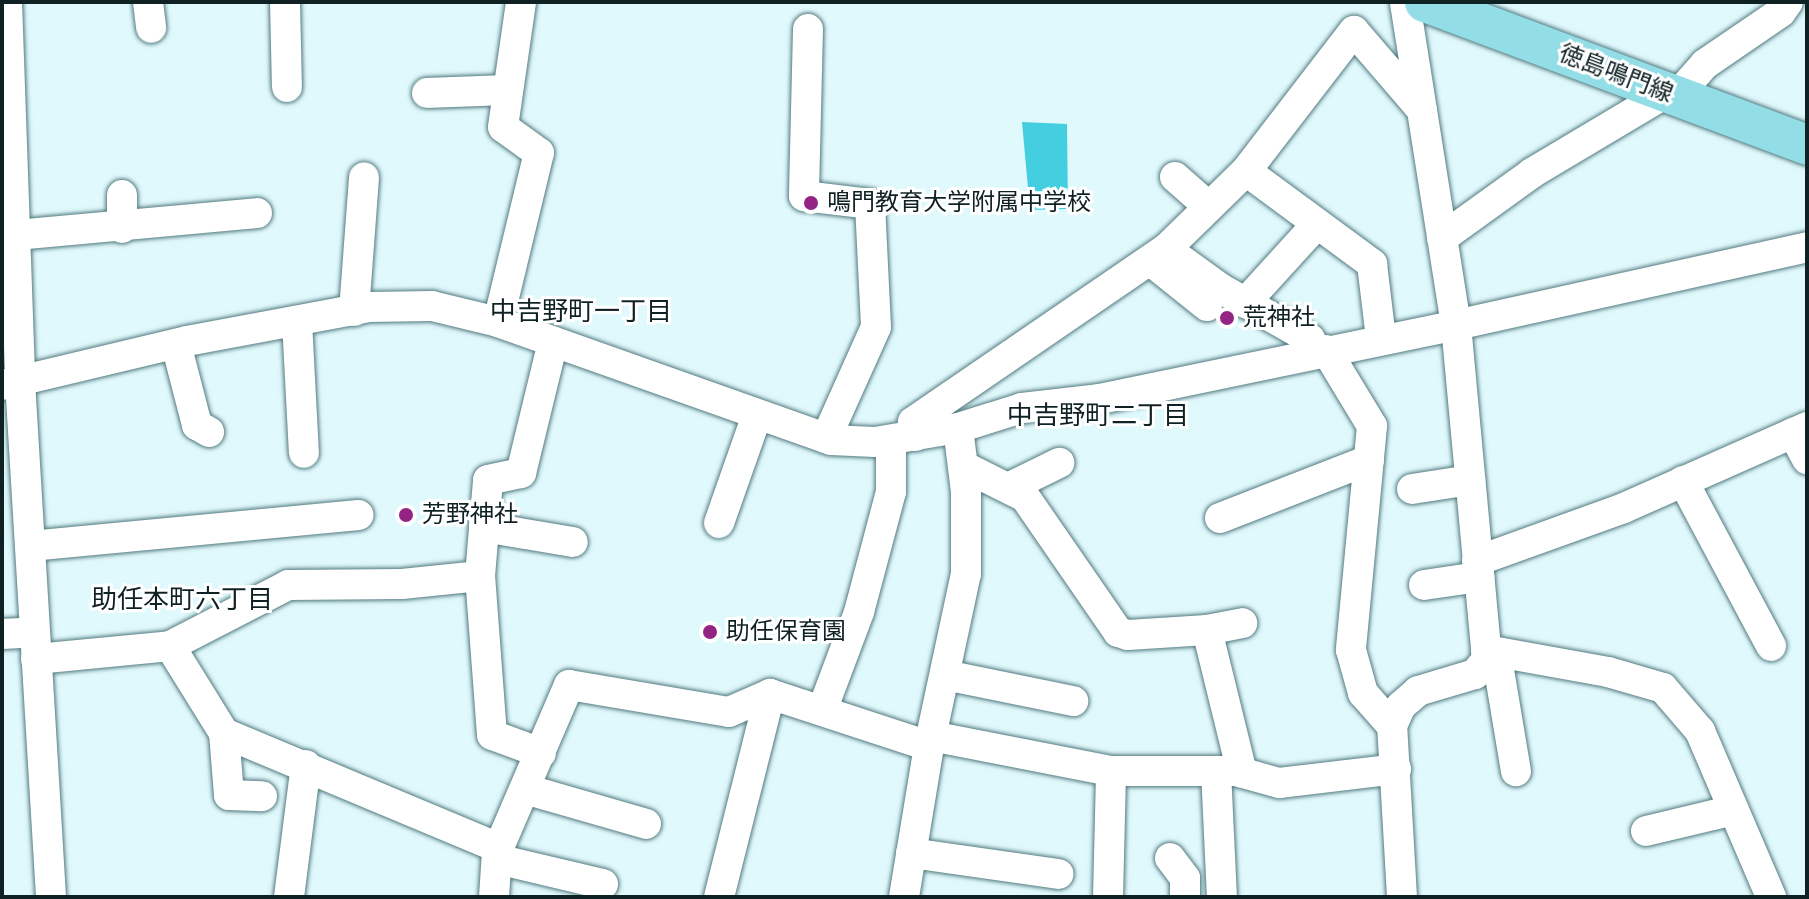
<!DOCTYPE html>
<meta charset="utf-8">
<style>
body{margin:0}
#map{position:relative;width:1809px;height:899px;overflow:hidden;background:#e0f9fd;font-family:"Source Sans 3","Noto Sans JP",sans-serif}
div>[style]{position:absolute}
.water>*{inset:0;background:#44cfe0}
.roads{filter:drop-shadow(0 0 2px #527a7f) drop-shadow(0 0 2px #527a7f)}
.minor>*{height:30px;margin:-15px;padding:0 15px;transform-origin:15px;border-radius:15px;background:#fff}
.major>*{height:40px;margin:-20px;padding:0 20px;transform-origin:20px;border-radius:20px;background:#92dde6}
.dots>*{width:22px;height:22px;translate:-50% -50%;box-sizing:border-box;border:4px solid #fff;border-radius:50%}
span{translate:-50% -50%;white-space:nowrap;text-align:center;line-height:1.15;-webkit-text-stroke:6px #fff;paint-order:stroke}
.street-label{font-size:24px;color:#102123}
.poi-label{font-size:24px;color:#102123}
.left{translate:0 -50%;text-align:left}
.neighbourhood-label{font-size:26px;color:#102123}
.frame{position:absolute;inset:0;border:4px solid #102123;pointer-events:none}
</style>
<div id="map">
<div class="water">
<i style="clip-path:polygon(1022px 122px,1067px 124px,1068px 209px,1030px 210px)"></i>
</div>
<div class="roads">
<div class="minor">
<i style="left:7px;top:2px;width:379px;rotate:88deg"></i>
<i style="left:20px;top:381px;width:517px;rotate:86.56deg"></i>
<i style="left:148px;top:2px;width:26px;rotate:83deg"></i>
<i style="left:285px;top:2px;width:85px;rotate:88.7deg"></i>
<i style="left:808px;top:29px;width:167px;rotate:91.4deg"></i>
<i style="left:804px;top:196px;width:66px;rotate:6.9deg"></i>
<i style="left:870px;top:204px;width:123px;rotate:87.2deg"></i>
<i style="left:876px;top:327px;width:122px;rotate:114.2deg"></i>
<i style="left:427px;top:93px;width:79px;rotate:-2.2deg"></i>
<i style="left:1676px;top:97px;width:44px;rotate:-48.7deg"></i>
<i style="left:1705px;top:64px;width:92px;rotate:-34.4deg"></i>
<i style="left:1781px;top:12px;width:12px;rotate:-55deg"></i>
<i style="left:1246px;top:171px;width:157px;rotate:36.4deg"></i>
<i style="left:1372px;top:264px;width:75px;rotate:83.1deg"></i>
<i style="left:1175px;top:177px;width:45px;rotate:41.4deg"></i>
<i style="left:122px;top:228px;width:33px;rotate:-90deg"></i>
<i style="left:16px;top:235px;width:242px;rotate:-5.2deg"></i>
<i style="left:1442px;top:238px;width:111px;rotate:-35.8deg"></i>
<i style="left:1532px;top:173px;width:156px;rotate:-30.8deg"></i>
<i style="left:1166px;top:249px;width:67px;rotate:35.8deg"></i>
<i style="left:1220px;top:288px;width:103px;rotate:29.5deg"></i>
<i style="left:1310px;top:339px;width:15px;rotate:62deg"></i>
<i style="left:1157px;top:266px;width:64px;rotate:38.7deg"></i>
<i style="left:1245px;top:303px;width:107px;rotate:-47.7deg"></i>
<i style="left:354px;top:311px;width:134px;rotate:-85.7deg"></i>
<i style="left:297px;top:321px;width:132px;rotate:87deg"></i>
<i style="left:498px;top:322px;width:174px;rotate:-76.4deg"></i>
<i style="left:539px;top:153px;width:44px;rotate:-144.2deg"></i>
<i style="left:503px;top:127px;width:126px;rotate:-81.8deg"></i>
<i style="left:176px;top:344px;width:84px;rotate:75.5deg"></i>
<i style="left:197px;top:425px;width:14px;rotate:30deg"></i>
<i style="left:1326px;top:350px;width:89px;rotate:58.8deg"></i>
<i style="left:1372px;top:426px;width:225px;rotate:95.4deg"></i>
<i style="left:1351px;top:650px;width:45px;rotate:74.4deg"></i>
<i style="left:1363px;top:693px;width:44px;rotate:48.7deg"></i>
<i style="left:2px;top:385px;width:190px;rotate:-13.4deg"></i>
<i style="left:187px;top:341px;width:184px;rotate:-10.6deg"></i>
<i style="left:368px;top:307px;width:64px;rotate:-0.9deg"></i>
<i style="left:432px;top:306px;width:68px;rotate:13.6deg"></i>
<i style="left:498px;top:322px;width:353px;rotate:19.5deg"></i>
<i style="left:831px;top:440px;width:44px;rotate:2.6deg"></i>
<i style="left:875px;top:442px;width:84px;rotate:-9.6deg"></i>
<i style="left:958px;top:428px;width:67px;rotate:-17.4deg"></i>
<i style="left:1022px;top:408px;width:79px;rotate:-6.6deg"></i>
<i style="left:1100px;top:399px;width:364px;rotate:-11.7deg"></i>
<i style="left:1456px;top:325px;width:360px;rotate:-12.5deg"></i>
<i style="left:1793px;top:433px;width:30px;rotate:62deg"></i>
<i style="left:915px;top:436px;width:14px;rotate:-98deg"></i>
<i style="left:913px;top:422px;width:306px;rotate:-34.4deg"></i>
<i style="left:1166px;top:249px;width:112px;rotate:-44.3deg"></i>
<i style="left:1246px;top:171px;width:177px;rotate:-52.4deg"></i>
<i style="left:1354px;top:31px;width:104px;rotate:49.3deg"></i>
<i style="left:963px;top:466px;width:69px;rotate:26.6deg"></i>
<i style="left:1025px;top:497px;width:164px;rotate:55.4deg"></i>
<i style="left:1118px;top:632px;width:10px;rotate:17deg"></i>
<i style="left:1128px;top:635px;width:79px;rotate:-3.6deg"></i>
<i style="left:1207px;top:630px;width:147px;rotate:76.2deg"></i>
<i style="left:1683px;top:481px;width:187px;rotate:61.9deg"></i>
<i style="left:1010px;top:487px;width:55px;rotate:-26.1deg"></i>
<i style="left:1412px;top:489px;width:59px;rotate:-8.8deg"></i>
<i style="left:1220px;top:518px;width:160px;rotate:-21.3deg"></i>
<i style="left:719px;top:523px;width:114px;rotate:-70.6deg"></i>
<i style="left:484px;top:527px;width:90px;rotate:9.6deg"></i>
<i style="left:30px;top:546px;width:330px;rotate:-5.4deg"></i>
<i style="left:1477px;top:561px;width:156px;rotate:-19.8deg"></i>
<i style="left:1624px;top:508px;width:200px;rotate:-23.9deg"></i>
<i style="left:1424px;top:585px;width:56px;rotate:-8.3deg"></i>
<i style="left:1207px;top:630px;width:36px;rotate:-11deg"></i>
<i style="left:2px;top:634px;width:33px;rotate:-3deg"></i>
<i style="left:170px;top:646px;width:133px;rotate:-27.3deg"></i>
<i style="left:288px;top:585px;width:114px;rotate:-0.5deg"></i>
<i style="left:402px;top:584px;width:78px;rotate:-5.9deg"></i>
<i style="left:1486px;top:650px;width:124px;rotate:10.2deg"></i>
<i style="left:1608px;top:672px;width:57px;rotate:16.2deg"></i>
<i style="left:1663px;top:688px;width:57px;rotate:49.3deg"></i>
<i style="left:1700px;top:731px;width:181px;rotate:66.8deg"></i>
<i style="left:1496px;top:652px;width:121px;rotate:80.5deg"></i>
<i style="left:36px;top:659px;width:135px;rotate:-5.5deg"></i>
<i style="left:170px;top:646px;width:102px;rotate:58.2deg"></i>
<i style="left:224px;top:733px;width:298px;rotate:22.7deg"></i>
<i style="left:945px;top:675px;width:131px;rotate:11.5deg"></i>
<i style="left:823px;top:708px;width:103px;rotate:-69.4deg"></i>
<i style="left:859px;top:612px;width:124px;rotate:-75.1deg"></i>
<i style="left:891px;top:492px;width:52px;rotate:-90deg"></i>
<i style="left:224px;top:733px;width:62px;rotate:85.4deg"></i>
<i style="left:229px;top:795px;width:33px;rotate:2deg"></i>
<i style="left:931px;top:736px;width:183px;rotate:11deg"></i>
<i style="left:1111px;top:771px;width:125px"></i>
<i style="left:1236px;top:771px;width:45px;rotate:15.6deg"></i>
<i style="left:1279px;top:783px;width:118px;rotate:-6.8deg"></i>
<i style="left:541px;top:753px;width:52px;rotate:-159.8deg"></i>
<i style="left:492px;top:735px;width:159px;rotate:-94.3deg"></i>
<i style="left:480px;top:576px;width:96px;rotate:-85.2deg"></i>
<i style="left:488px;top:480px;width:34px;rotate:-12deg"></i>
<i style="left:521px;top:473px;width:135px;rotate:-76.3deg"></i>
<i style="left:1216px;top:771px;width:126px;rotate:87.3deg"></i>
<i style="left:525px;top:789px;width:126px;rotate:16.1deg"></i>
<i style="left:1646px;top:831px;width:90px;rotate:-13.4deg"></i>
<i style="left:911px;top:853px;width:149px;rotate:8.1deg"></i>
<i style="left:1170px;top:858px;width:25px;rotate:53deg"></i>
<i style="left:1185px;top:878px;width:19px;rotate:90deg"></i>
<i style="left:497px;top:859px;width:109px;rotate:13.3deg"></i>
<i style="left:289px;top:897px;width:133px;rotate:-82.7deg"></i>
<i style="left:494px;top:897px;width:45px;rotate:-86.2deg"></i>
<i style="left:497px;top:852px;width:182px;rotate:-66.7deg"></i>
<i style="left:569px;top:685px;width:162px;rotate:9.6deg"></i>
<i style="left:729px;top:712px;width:45px;rotate:-23.7deg"></i>
<i style="left:770px;top:694px;width:167px;rotate:18.1deg"></i>
<i style="left:719px;top:897px;width:209px;rotate:-75.9deg"></i>
<i style="left:904px;top:897px;width:153px;rotate:-80.6deg"></i>
<i style="left:929px;top:746px;width:176px;rotate:-77.9deg"></i>
<i style="left:966px;top:574px;width:82px;rotate:-90deg"></i>
<i style="left:966px;top:492px;width:64px;rotate:-97.1deg"></i>
<i style="left:1108px;top:897px;width:126px;rotate:-88.6deg"></i>
<i style="left:1402px;top:897px;width:171px;rotate:-93.3deg"></i>
<i style="left:1392px;top:726px;width:22px;rotate:-66deg"></i>
<i style="left:1401px;top:706px;width:23px;rotate:-41deg"></i>
<i style="left:1418px;top:691px;width:59px;rotate:-16.6deg"></i>
<i style="left:1475px;top:674px;width:19px;rotate:-51deg"></i>
<i style="left:1487px;top:659px;width:335px;rotate:-95.3deg"></i>
<i style="left:1456px;top:325px;width:327px;rotate:-99deg"></i>
</div>
<div class="major">
<i style="left:1425px;top:2px;width:408px;rotate:20.5deg"></i>
</div>
</div>
<div class="dots">
<i style="left:811px;top:203px;background:#942484"></i>
<i style="left:1227px;top:318px;background:#942484"></i>
<i style="left:406px;top:515px;background:#942484"></i>
<i style="left:710px;top:632px;background:#942484"></i>
</div>
<div class="street-label">
<span style="left:1616px;top:74px;rotate:21deg">徳島鳴門線</span>
</div>
<div class="poi-label">
<span class="left" style="left:827px;top:203px">鳴門教育大学附属中学校</span>
<span class="left" style="left:1243px;top:318px">荒神社</span>
<span class="left" style="left:422px;top:515px">芳野神社</span>
<span class="left" style="left:726px;top:632px">助任保育園</span>
</div>
<div class="neighbourhood-label">
<span style="left:581px;top:312px">中吉野町一丁目</span>
<span style="left:1098px;top:416px">中吉野町二丁目</span>
<span style="left:182px;top:600px">助任本町六丁目</span>
</div>
<div class="frame"></div>
</div>
